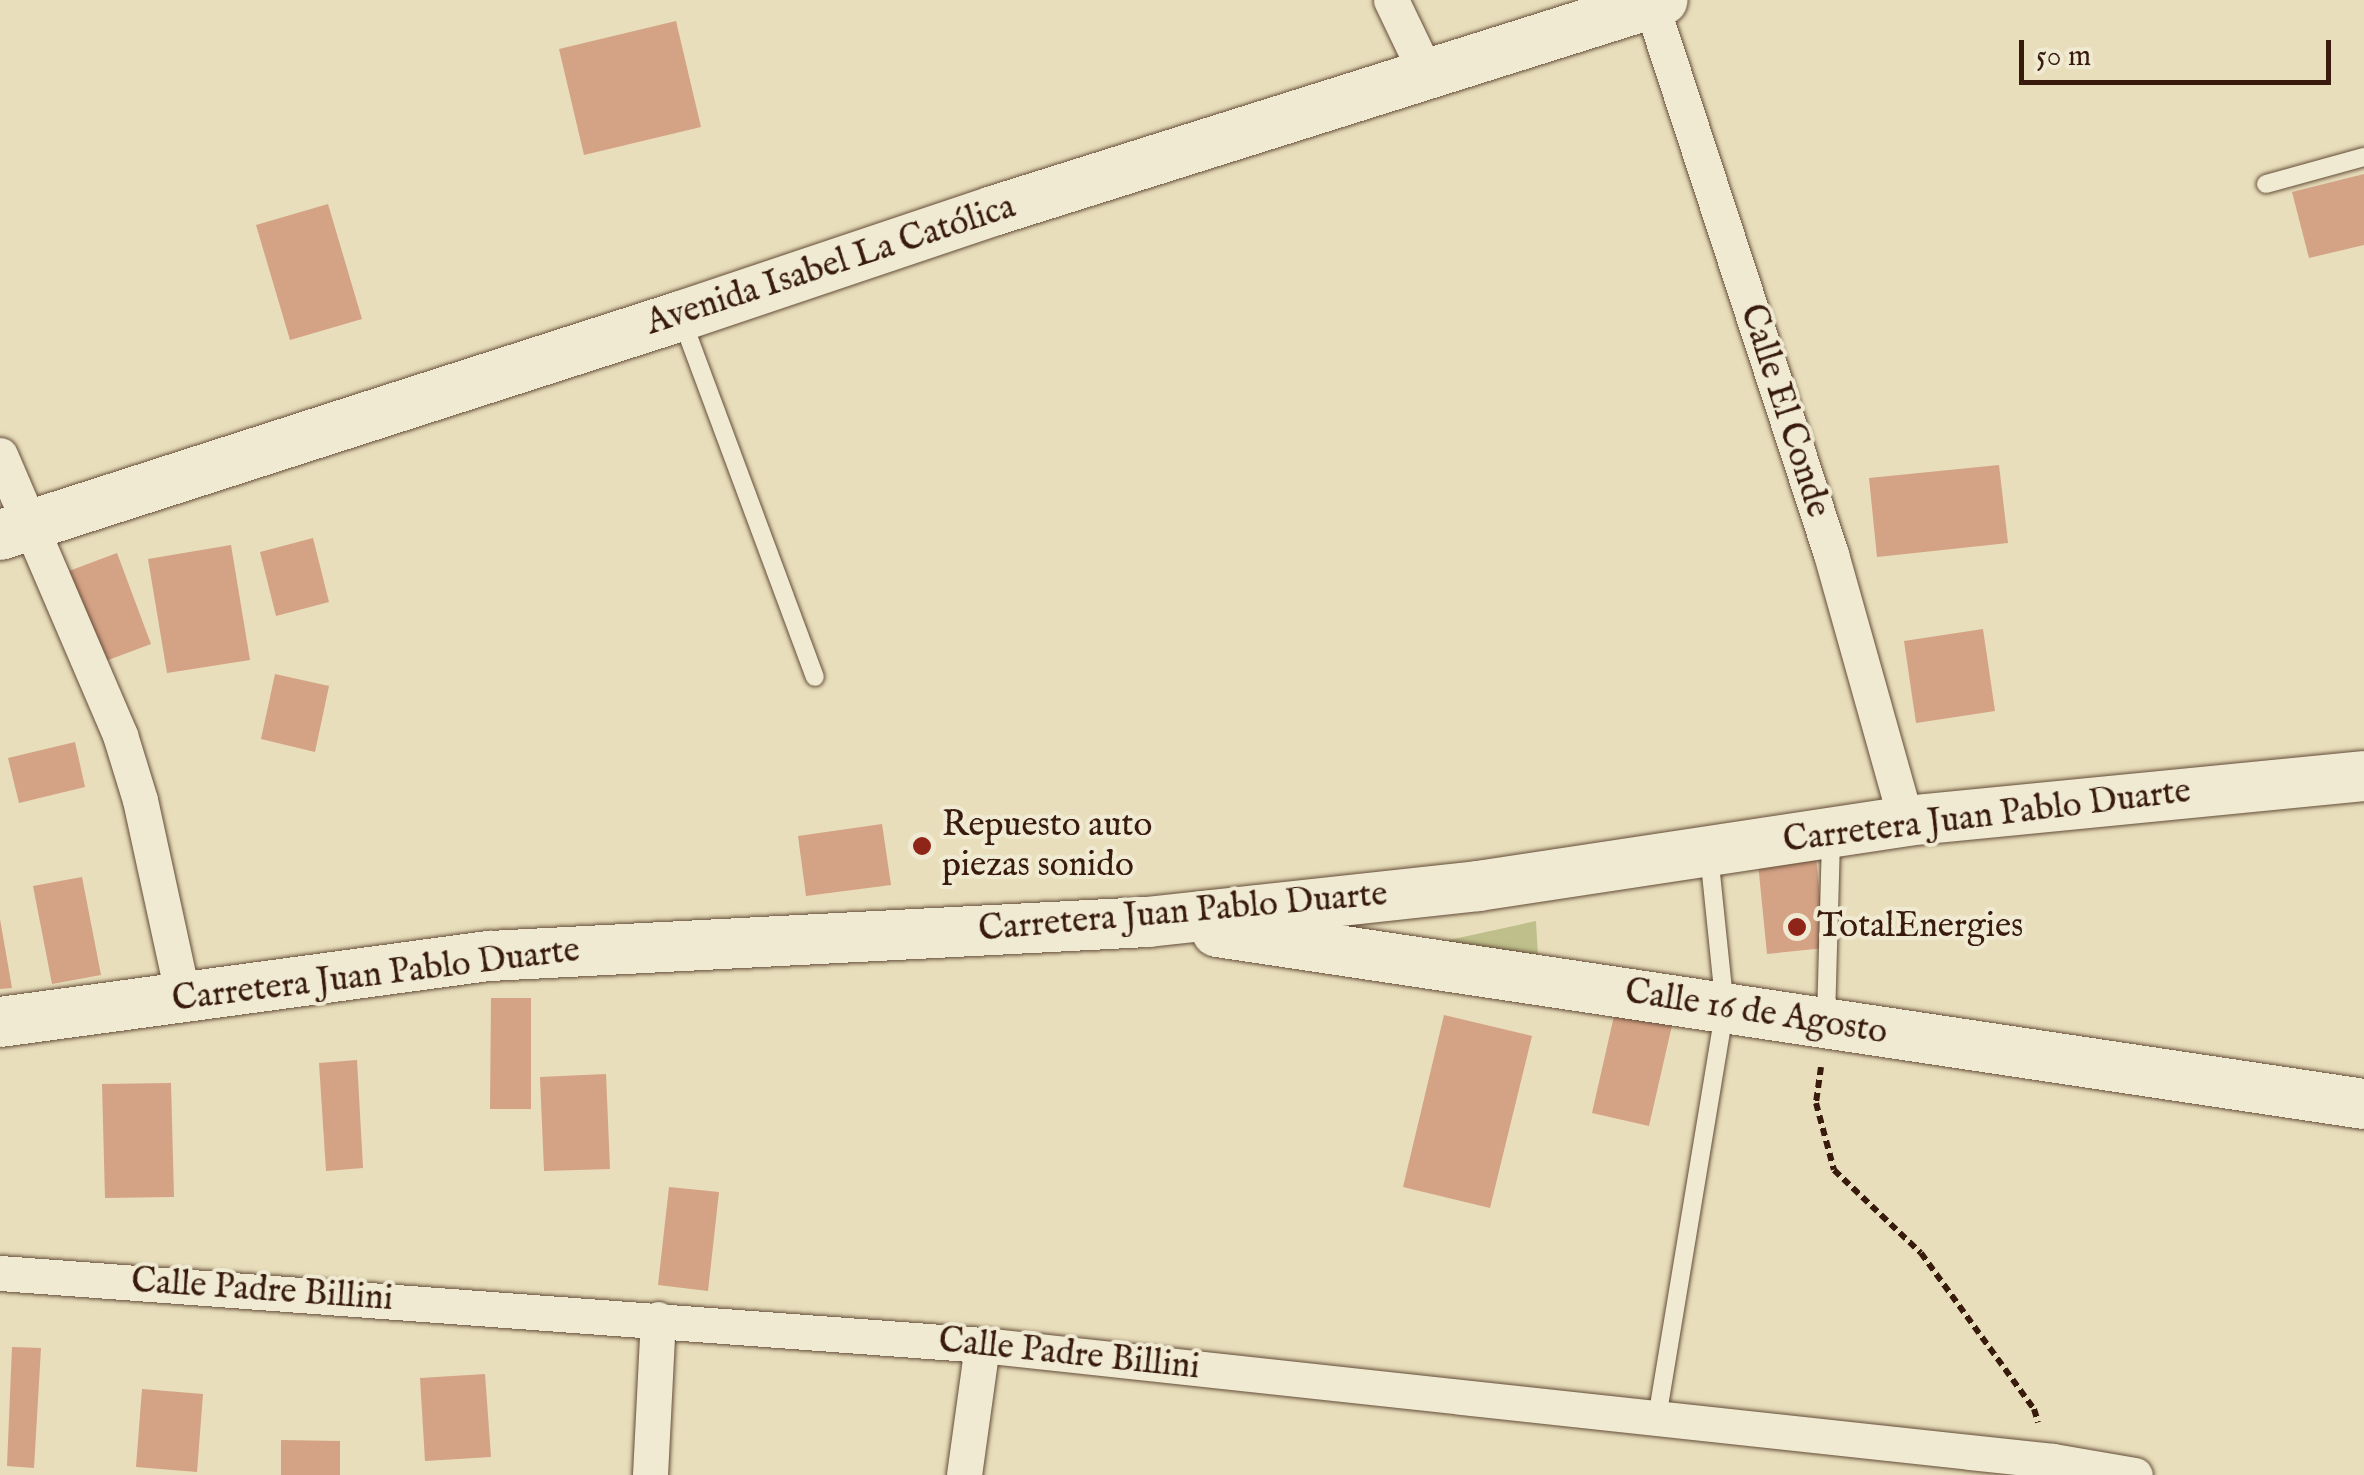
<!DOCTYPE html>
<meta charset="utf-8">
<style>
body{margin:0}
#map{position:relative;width:2364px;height:1475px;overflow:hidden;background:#e8debb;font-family:"IM FELL English",serif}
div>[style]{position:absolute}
.green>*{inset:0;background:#bebf8b}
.building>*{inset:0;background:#d4a285}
.path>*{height:6px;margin-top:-3px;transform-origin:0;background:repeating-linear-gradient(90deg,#381b0d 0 8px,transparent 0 13px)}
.roads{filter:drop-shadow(0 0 2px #644c38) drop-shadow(0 0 2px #644c38)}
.lane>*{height:18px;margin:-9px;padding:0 9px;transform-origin:9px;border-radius:9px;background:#f0ead3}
.street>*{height:35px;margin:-17.5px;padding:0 17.5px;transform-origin:17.5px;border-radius:17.5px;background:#f0ead3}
.secondary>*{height:50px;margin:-25px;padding:0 25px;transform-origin:25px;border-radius:25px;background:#f0ead3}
.dots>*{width:28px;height:28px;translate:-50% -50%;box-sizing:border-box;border:5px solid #f0ead3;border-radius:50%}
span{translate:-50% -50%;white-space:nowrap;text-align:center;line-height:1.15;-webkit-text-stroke:8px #f0ead3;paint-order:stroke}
.street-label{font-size:35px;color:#381b0d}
.poi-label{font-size:35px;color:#381b0d}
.left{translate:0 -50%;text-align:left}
.scale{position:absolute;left:2019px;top:40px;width:312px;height:45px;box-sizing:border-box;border:5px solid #381b0d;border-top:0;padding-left:12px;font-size:30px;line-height:35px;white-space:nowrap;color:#381b0d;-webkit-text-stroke:8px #f0ead3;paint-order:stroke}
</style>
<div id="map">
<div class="green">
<i style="clip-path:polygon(1536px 921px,1539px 974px,1385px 954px)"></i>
</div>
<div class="building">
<i style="clip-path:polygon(676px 21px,701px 127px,584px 155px,559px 49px)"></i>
<i style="clip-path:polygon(2364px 174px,2364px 245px,2309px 258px,2292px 192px)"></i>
<i style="clip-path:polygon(328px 204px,362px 319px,290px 340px,256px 225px)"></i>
<i style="clip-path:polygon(1999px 465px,2008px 543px,1877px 557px,1869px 478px)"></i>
<i style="clip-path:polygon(313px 538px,329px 602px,276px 616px,260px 552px)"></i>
<i style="clip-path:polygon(231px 545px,250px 660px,167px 673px,148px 559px)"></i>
<i style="clip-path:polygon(117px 553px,151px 644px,103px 662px,69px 571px)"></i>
<i style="clip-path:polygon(1983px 629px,1995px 711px,1916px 723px,1904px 641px)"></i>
<i style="clip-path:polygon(275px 674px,329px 686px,315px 752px,261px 739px)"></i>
<i style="clip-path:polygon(75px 742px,85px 787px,19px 803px,8px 758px)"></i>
<i style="clip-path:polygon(882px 824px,891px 885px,806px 896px,798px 836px)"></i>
<i style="clip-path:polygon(1816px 857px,1825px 948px,1767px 954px,1758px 863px)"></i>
<i style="clip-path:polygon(82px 877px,101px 975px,52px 984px,33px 886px)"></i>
<i style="clip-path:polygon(0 919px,12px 988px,0 989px)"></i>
<i style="clip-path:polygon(491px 998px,531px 998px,531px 1109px,490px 1109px)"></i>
<i style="clip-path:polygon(1616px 1007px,1673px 1021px,1649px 1126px,1592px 1113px)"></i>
<i style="clip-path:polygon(1444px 1015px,1532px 1036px,1490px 1208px,1403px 1187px)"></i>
<i style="clip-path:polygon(357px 1060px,363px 1168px,326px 1171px,319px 1063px)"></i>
<i style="clip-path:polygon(606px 1074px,610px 1169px,544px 1171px,540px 1077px)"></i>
<i style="clip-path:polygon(171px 1083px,174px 1197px,105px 1198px,102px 1084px)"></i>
<i style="clip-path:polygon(669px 1187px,719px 1192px,708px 1291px,658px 1285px)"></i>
<i style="clip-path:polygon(12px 1347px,41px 1348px,34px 1468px,7px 1466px)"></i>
<i style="clip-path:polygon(485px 1374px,491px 1457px,425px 1461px,420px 1378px)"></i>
<i style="clip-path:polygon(142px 1389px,203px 1394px,197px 1472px,136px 1467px)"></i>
<i style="clip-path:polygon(281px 1440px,340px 1441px,340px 1475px,281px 1475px)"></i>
</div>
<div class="path">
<i style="left:1821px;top:1067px;width:36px;rotate:98deg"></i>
<i style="left:1816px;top:1103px;width:69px;rotate:75deg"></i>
<i style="left:1834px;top:1170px;width:120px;rotate:43.7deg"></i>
<i style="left:1921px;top:1253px;width:193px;rotate:54.1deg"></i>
<i style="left:2034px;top:1409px;width:14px;rotate:73deg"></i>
</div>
<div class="roads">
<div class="lane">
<i style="left:2266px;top:184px;width:102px;rotate:-15.4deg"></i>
<i style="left:681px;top:317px;width:384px;rotate:69.6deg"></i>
<i style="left:1826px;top:1019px;width:184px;rotate:-88.4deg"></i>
<i style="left:1657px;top:1418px;width:415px;rotate:-80.6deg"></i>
<i style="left:1725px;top:1009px;width:155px;rotate:-95.9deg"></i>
</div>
<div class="street">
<i style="left:1391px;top:0;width:81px;rotate:64.4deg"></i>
<i style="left:1651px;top:4px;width:579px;rotate:71.88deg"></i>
<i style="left:1831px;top:554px;width:277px;rotate:74.3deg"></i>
<i style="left:0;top:455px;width:305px;rotate:66.8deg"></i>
<i style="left:120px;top:735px;width:68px;rotate:72.9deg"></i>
<i style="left:140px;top:800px;width:203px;rotate:77.7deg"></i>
<i style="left:0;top:1273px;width:985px;rotate:4.19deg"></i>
<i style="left:982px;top:1345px;width:1077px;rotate:6.18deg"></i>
<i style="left:2053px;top:1461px;width:83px;rotate:9.7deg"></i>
<i style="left:650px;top:1475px;width:156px;rotate:-87.1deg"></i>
<i style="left:964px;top:1475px;width:131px;rotate:-82.1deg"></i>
</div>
<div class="secondary">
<i style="left:0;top:535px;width:715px;rotate:-17.83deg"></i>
<i style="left:681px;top:316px;width:329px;rotate:-18.6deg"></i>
<i style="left:993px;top:211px;width:702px;rotate:-17.48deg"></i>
<i style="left:1217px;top:932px;width:1160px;rotate:8.53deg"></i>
<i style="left:0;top:1022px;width:494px;rotate:-7.7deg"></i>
<i style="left:490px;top:956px;width:659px;rotate:-2.96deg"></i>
<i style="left:1148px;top:922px;width:332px;rotate:-6.2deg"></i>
<i style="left:1478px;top:886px;width:433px;rotate:-8.6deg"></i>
<i style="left:1906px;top:821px;width:460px;rotate:-5.6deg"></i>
</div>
</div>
<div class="dots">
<i style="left:922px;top:846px;background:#8f2418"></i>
<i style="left:1797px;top:927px;background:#8f2418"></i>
</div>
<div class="street-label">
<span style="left:831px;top:266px;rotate:-18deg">Avenida Isabel La Católica</span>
<span style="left:1784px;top:411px;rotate:72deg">Calle El Conde</span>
<span style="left:1987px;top:817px;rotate:-7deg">Carretera Juan Pablo Duarte</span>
<span style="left:1183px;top:913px;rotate:-5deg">Carretera Juan Pablo Duarte</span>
<span style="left:376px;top:976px;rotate:-7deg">Carretera Juan Pablo Duarte</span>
<span style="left:1756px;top:1013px;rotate:9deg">Calle 16 de Agosto</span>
<span style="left:262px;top:1291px;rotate:4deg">Calle Padre Billini</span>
<span style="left:1069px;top:1355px;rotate:6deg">Calle Padre Billini</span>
</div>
<div class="poi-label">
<span class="left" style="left:942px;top:846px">Repuesto auto<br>piezas sonido</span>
<span class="left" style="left:1817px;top:927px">TotalEnergies</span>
</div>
<div class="scale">50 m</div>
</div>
